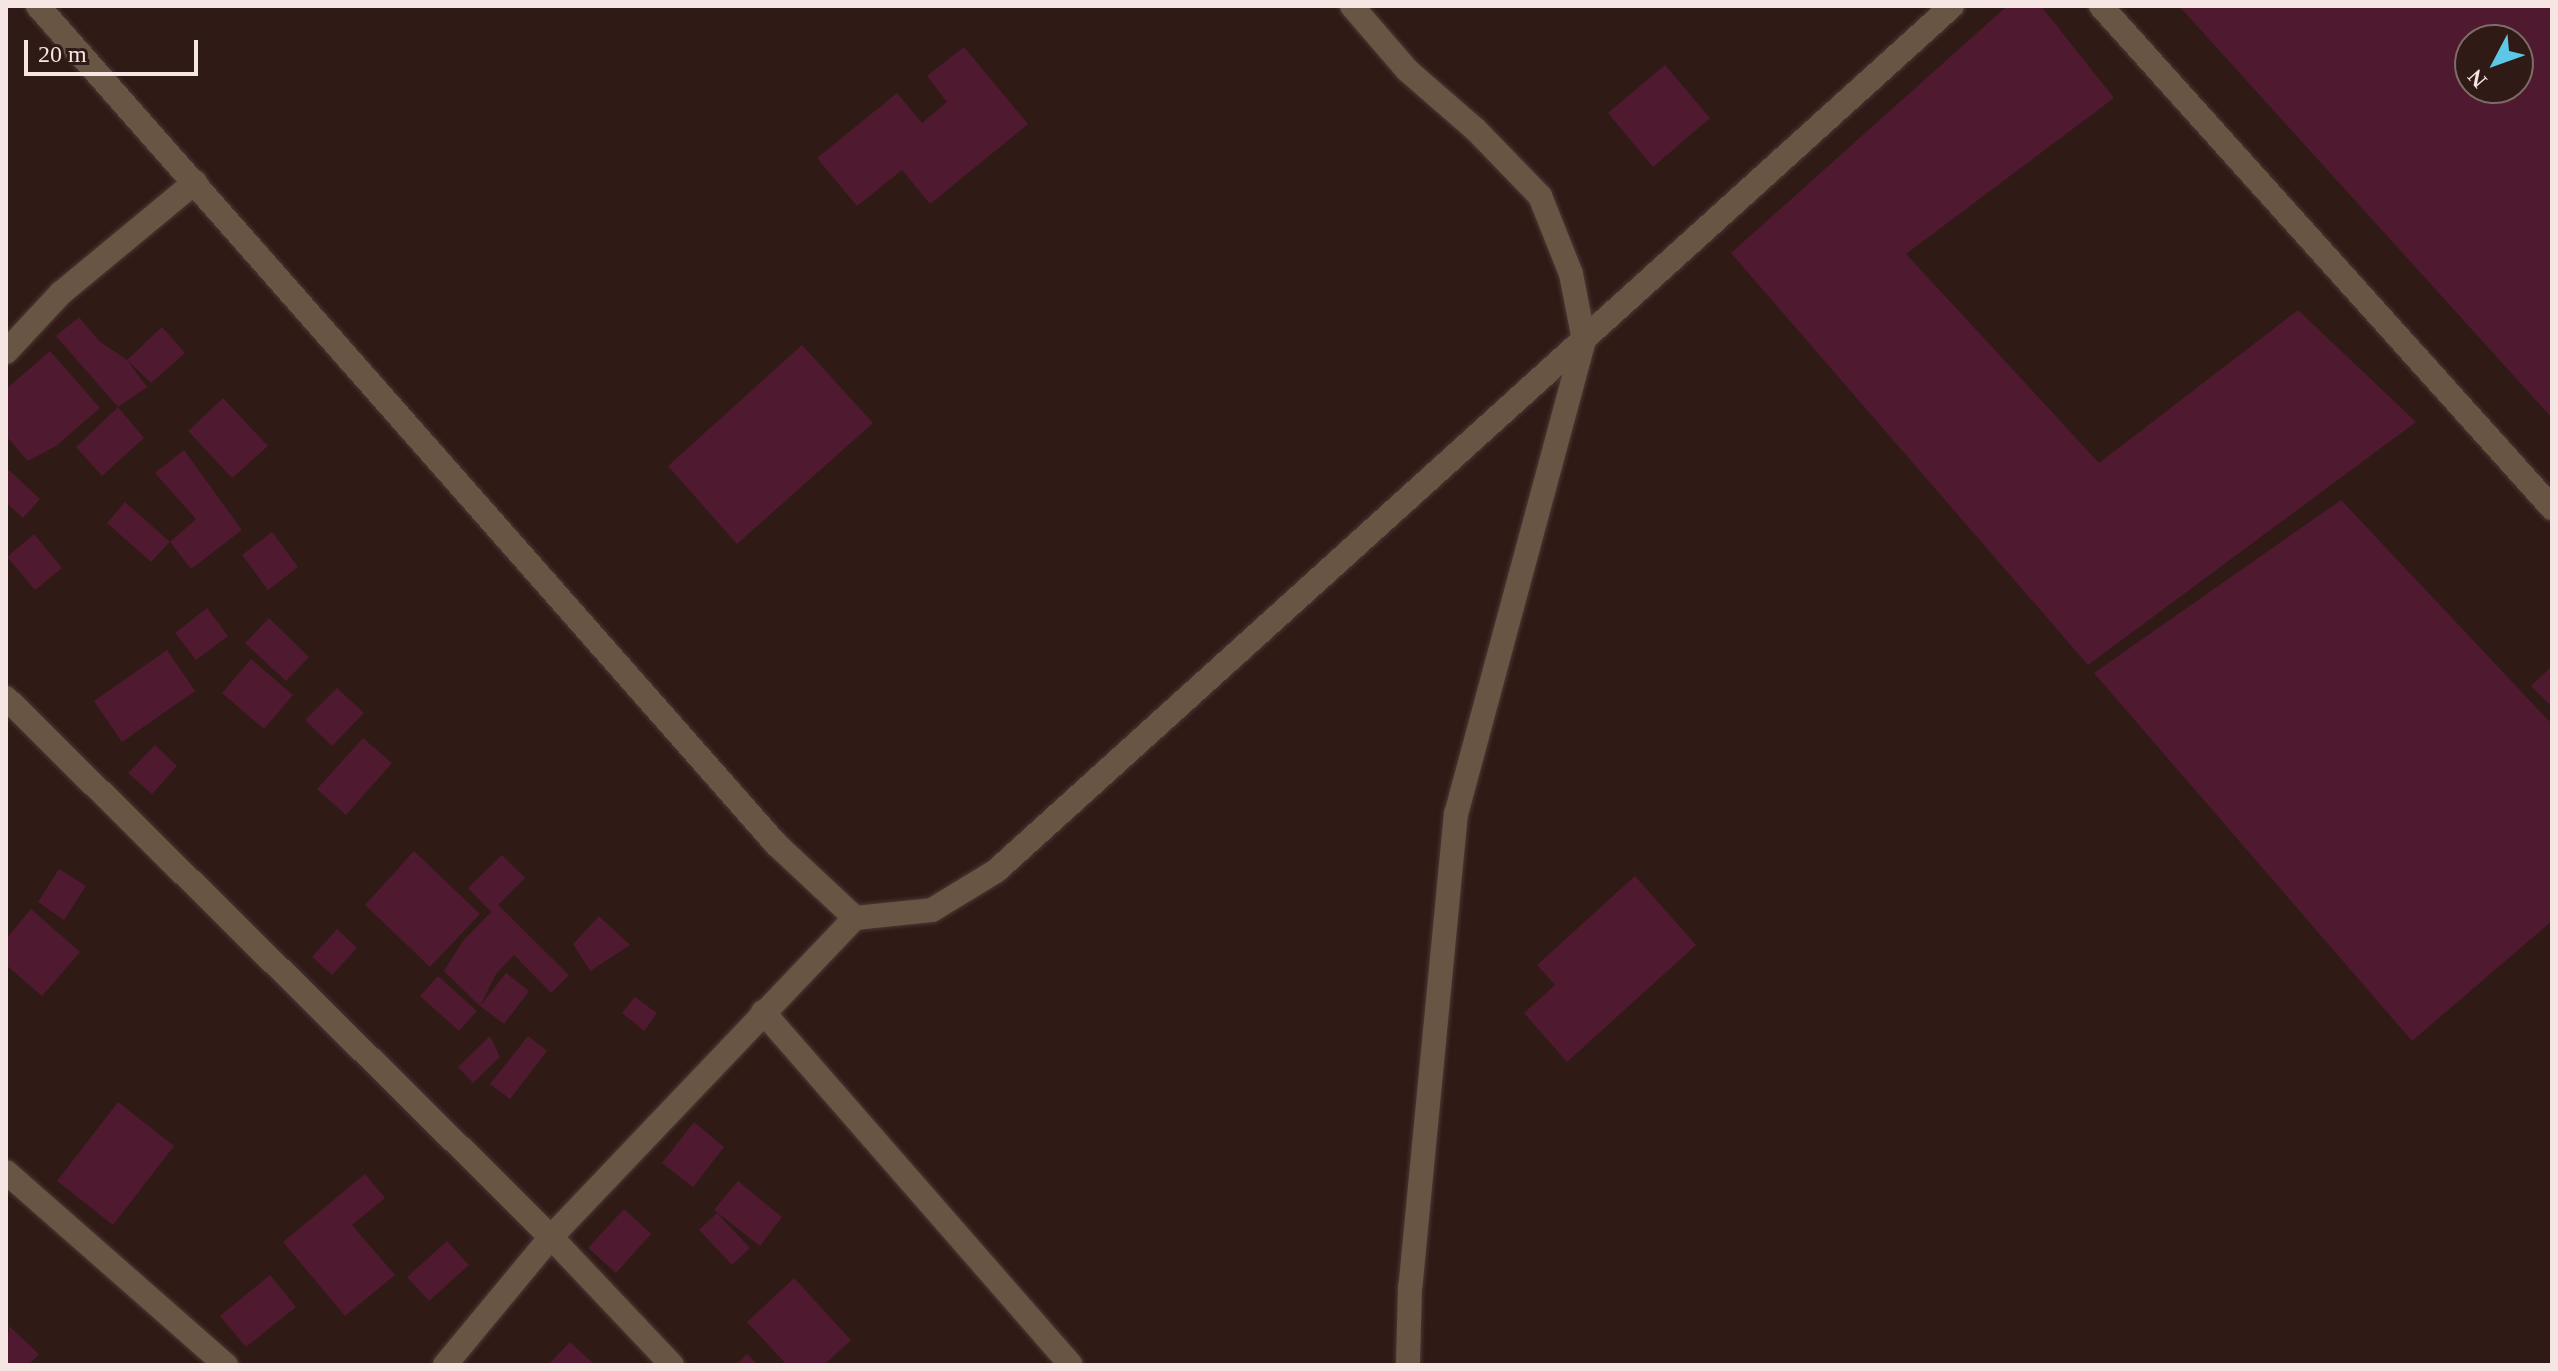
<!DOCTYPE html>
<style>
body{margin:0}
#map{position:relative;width:2558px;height:1371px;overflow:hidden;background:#2f1a16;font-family:Georgia,serif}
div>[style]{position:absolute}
.building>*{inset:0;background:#4f1a30}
.roads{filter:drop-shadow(0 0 2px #4b3733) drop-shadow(0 0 2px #4b3733)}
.street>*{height:24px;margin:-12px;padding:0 12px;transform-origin:12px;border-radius:12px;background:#685543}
span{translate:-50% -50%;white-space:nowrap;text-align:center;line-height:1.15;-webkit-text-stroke:6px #2f1a16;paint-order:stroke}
.frame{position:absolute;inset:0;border:8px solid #f6e6e3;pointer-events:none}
.north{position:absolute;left:2454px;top:24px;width:80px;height:80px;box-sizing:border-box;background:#2f1a16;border:2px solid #7f6c68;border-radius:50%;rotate:229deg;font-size:22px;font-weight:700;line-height:32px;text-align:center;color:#f6e6e3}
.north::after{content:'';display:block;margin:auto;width:28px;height:36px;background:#5dc7e8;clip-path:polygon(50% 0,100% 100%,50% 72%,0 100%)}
.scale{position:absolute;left:24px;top:40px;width:174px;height:36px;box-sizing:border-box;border:4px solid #f6e6e3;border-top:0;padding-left:10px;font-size:24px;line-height:28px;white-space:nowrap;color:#f6e6e3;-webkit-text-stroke:6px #2f1a16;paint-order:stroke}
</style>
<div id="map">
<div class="building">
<i style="clip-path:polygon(2007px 6px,2041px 6px,2114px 98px,1906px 254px,2099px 463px,2298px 310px,2416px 422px,2088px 665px,1731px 253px)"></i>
<i style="clip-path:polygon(evenodd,2179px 6px,2552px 6px,2552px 418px,2179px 6px,2470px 40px,2518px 40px,2518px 88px,2470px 88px,2470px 40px)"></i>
<i style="clip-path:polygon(964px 47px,1028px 124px,930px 204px,902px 170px,857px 206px,817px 158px,897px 93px,922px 123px,947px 102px,927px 76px)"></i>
<i style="clip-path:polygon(1665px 65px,1710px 118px,1653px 167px,1608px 113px)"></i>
<i style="clip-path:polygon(79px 317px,99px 341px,127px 360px,147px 387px,118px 407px,56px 336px)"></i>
<i style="clip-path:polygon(162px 327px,185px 353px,151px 383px,127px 360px)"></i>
<i style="clip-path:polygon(802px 345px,873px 423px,737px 544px,668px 466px)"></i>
<i style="clip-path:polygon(50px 351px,100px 408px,56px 446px,28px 461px,6px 436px,6px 389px)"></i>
<i style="clip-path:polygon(223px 398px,268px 446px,232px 478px,188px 431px)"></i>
<i style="clip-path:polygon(118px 407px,144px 438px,102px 476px,76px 447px)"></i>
<i style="clip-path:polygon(184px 450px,242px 530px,191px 569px,170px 542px,196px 519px,155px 473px)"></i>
<i style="clip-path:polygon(9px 470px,40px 499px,23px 518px,6px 503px,6px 474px)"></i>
<i style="clip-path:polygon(2341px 500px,2552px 724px,2552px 921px,2412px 1041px,2094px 673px)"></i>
<i style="clip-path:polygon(125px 502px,170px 542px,151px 562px,107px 523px)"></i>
<i style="clip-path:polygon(272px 532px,298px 567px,268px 590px,242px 555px)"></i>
<i style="clip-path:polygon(34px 534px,62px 568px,35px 590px,7px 557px)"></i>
<i style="clip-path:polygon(207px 608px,228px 636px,196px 660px,175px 633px)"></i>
<i style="clip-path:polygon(269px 618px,309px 657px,286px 681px,245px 643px)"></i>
<i style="clip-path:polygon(167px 650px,195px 691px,122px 742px,94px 701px)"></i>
<i style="clip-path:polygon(251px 659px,293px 695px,264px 729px,222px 693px)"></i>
<i style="clip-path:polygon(2552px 666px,2552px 707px,2531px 686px)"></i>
<i style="clip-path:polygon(337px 688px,364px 713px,332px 746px,305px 720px)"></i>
<i style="clip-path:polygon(363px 738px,392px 763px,346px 815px,317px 789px)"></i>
<i style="clip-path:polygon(155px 745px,177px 766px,152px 794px,128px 773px)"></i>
<i style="clip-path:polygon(414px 851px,480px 914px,430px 967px,365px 905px)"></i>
<i style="clip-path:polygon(502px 855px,525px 878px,498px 905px,569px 975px,551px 993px,514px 955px,496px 974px,480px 1006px,506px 973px,529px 991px,504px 1024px,480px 1006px,444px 971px,462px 942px,491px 912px,468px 888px)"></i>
<i style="clip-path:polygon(59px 869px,86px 886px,64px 920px,38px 902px)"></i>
<i style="clip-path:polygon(1635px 876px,1696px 945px,1567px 1062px,1524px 1013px,1555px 985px,1537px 965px)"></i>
<i style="clip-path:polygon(31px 909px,80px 952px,42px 996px,6px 965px,6px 939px)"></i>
<i style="clip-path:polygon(599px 916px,630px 945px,590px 971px,573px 944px)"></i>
<i style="clip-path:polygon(337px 929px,357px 948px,332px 975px,312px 957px)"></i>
<i style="clip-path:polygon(438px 976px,477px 1011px,459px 1031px,420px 996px)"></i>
<i style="clip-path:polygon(635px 997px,657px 1013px,644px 1031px,622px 1013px)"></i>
<i style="clip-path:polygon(490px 1036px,500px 1057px,473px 1083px,458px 1067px)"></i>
<i style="clip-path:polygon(528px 1036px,547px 1051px,510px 1099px,490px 1084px)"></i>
<i style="clip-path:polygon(118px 1102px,174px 1146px,113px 1225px,57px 1181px)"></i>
<i style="clip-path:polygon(694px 1122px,724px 1147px,693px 1187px,662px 1163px)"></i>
<i style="clip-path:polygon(365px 1174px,385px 1198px,352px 1225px,395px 1275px,345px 1316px,283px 1242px)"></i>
<i style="clip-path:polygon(738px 1181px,782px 1217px,760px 1246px,714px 1210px)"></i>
<i style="clip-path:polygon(624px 1209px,651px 1234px,616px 1273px,588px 1248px)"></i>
<i style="clip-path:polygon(717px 1213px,750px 1248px,732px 1265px,699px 1230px)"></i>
<i style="clip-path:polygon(447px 1241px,469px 1265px,429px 1301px,407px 1277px)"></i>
<i style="clip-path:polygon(270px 1275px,296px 1307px,246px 1347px,220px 1316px)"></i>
<i style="clip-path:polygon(794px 1278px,851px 1340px,824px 1365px,787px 1365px,747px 1322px)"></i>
<i style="clip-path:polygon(9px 1326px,39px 1354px,28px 1365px,6px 1365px)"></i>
<i style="clip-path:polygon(570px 1342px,595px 1365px,548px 1365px)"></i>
<i style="clip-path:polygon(747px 1354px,758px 1365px,736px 1365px)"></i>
</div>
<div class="roads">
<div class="street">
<i style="left:38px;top:6px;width:1117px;rotate:48.63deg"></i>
<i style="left:776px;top:844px;width:108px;rotate:43.1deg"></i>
<i style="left:1352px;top:6px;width:84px;rotate:49.3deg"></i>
<i style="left:1407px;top:70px;width:91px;rotate:41deg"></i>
<i style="left:1476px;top:130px;width:92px;rotate:45.9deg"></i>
<i style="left:1540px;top:196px;width:84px;rotate:68.3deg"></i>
<i style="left:1571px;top:274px;width:67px;rotate:78.9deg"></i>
<i style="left:1584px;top:340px;width:490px;rotate:105.1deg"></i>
<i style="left:1456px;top:813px;width:476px;rotate:95.5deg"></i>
<i style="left:1410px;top:1287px;width:78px;rotate:91.5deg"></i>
<i style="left:2101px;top:6px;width:675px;rotate:48.06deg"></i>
<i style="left:6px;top:352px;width:81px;rotate:-47deg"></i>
<i style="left:61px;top:293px;width:174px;rotate:-39.6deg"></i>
<i style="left:6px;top:698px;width:767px;rotate:44.68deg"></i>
<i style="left:551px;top:1237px;width:176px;rotate:46.6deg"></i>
<i style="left:763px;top:1012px;width:468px;rotate:48.9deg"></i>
<i style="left:6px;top:1172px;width:293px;rotate:41.3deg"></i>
<i style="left:445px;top:1365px;width:166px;rotate:-50.4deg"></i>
<i style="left:551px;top:1237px;width:441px;rotate:-46.4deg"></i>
<i style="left:855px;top:918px;width:77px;rotate:-5.9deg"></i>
<i style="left:932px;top:910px;width:75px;rotate:-31.4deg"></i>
<i style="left:996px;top:871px;width:1289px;rotate:-42.14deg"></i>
</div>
</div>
<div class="frame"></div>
<div class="north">N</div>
<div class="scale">20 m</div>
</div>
